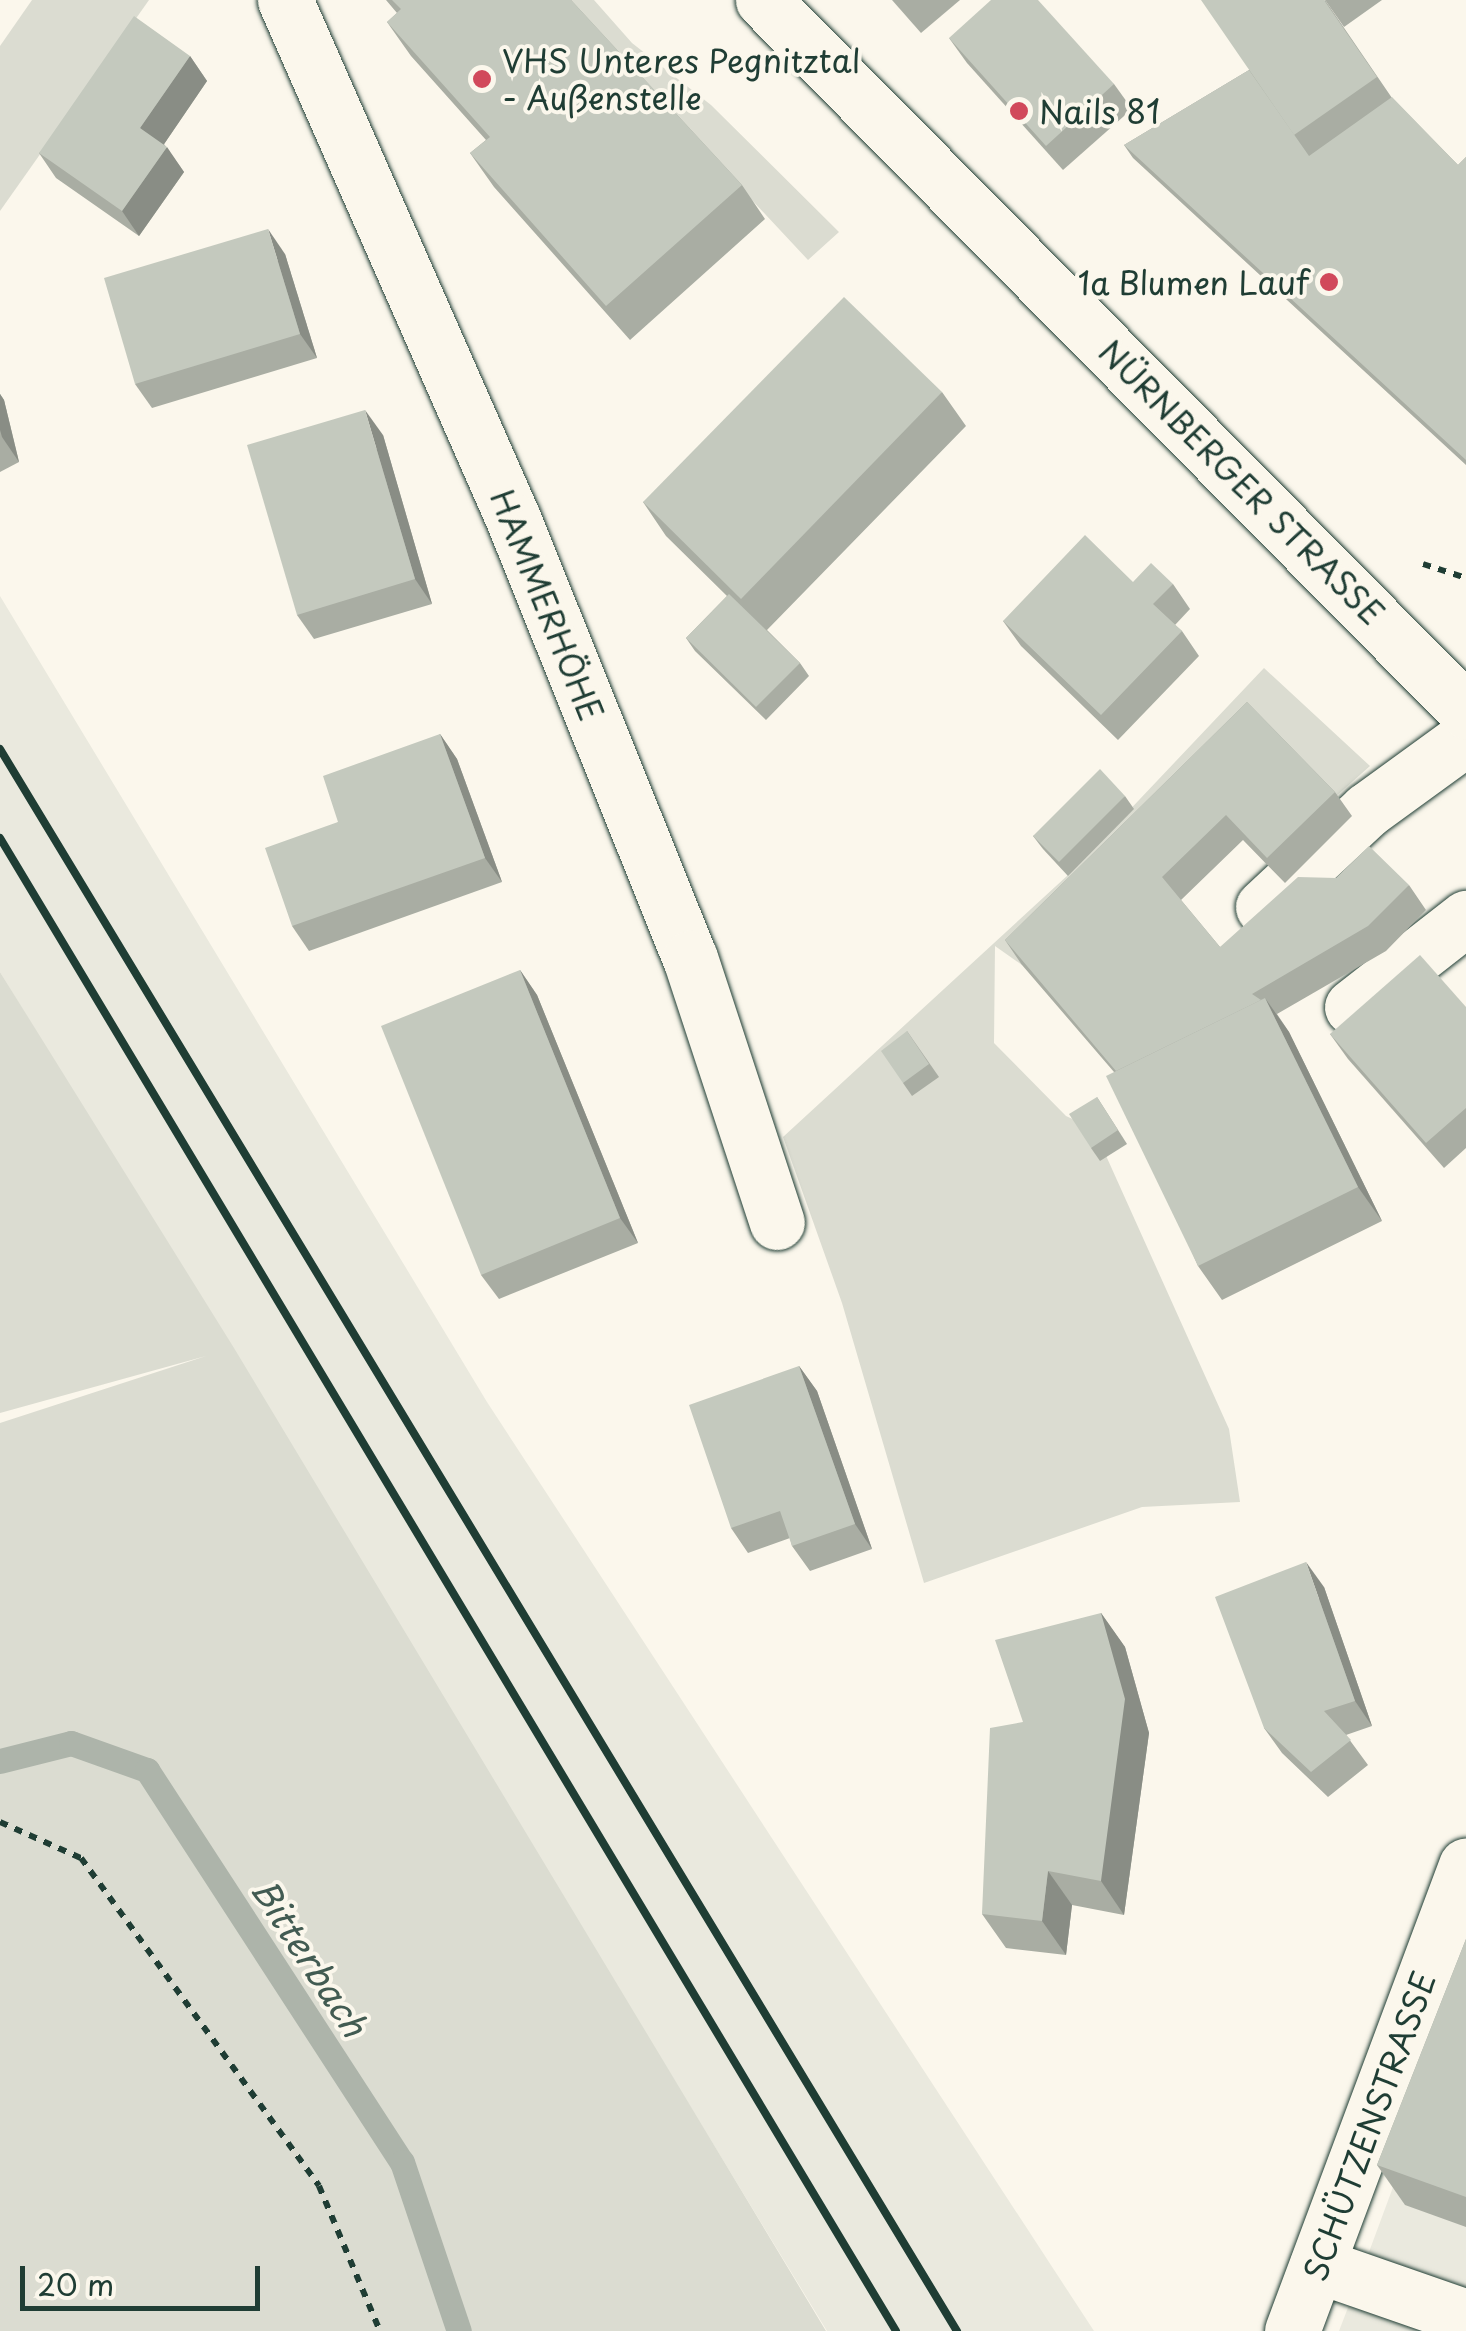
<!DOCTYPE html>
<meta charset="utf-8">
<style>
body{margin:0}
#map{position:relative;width:1466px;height:2331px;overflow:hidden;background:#fbf7ec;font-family:"Playpen Sans",sans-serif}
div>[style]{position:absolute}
.built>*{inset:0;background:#eae9de}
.green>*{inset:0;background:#dbdcd1}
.stream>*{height:25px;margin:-12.5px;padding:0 12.5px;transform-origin:12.5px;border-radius:12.5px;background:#adb4aa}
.path>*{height:6px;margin-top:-3px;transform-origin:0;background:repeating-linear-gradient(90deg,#1f3d34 0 8px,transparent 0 16px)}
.roads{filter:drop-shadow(0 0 2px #1f3d34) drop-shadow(0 0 2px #1f3d34)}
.minor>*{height:55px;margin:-27.5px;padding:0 27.5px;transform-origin:27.5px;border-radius:27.5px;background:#fbf7ec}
.major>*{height:55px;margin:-27.5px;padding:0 27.5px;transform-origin:27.5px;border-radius:27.5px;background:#fbf7ec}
.rail>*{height:8px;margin:-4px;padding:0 4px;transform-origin:4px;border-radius:4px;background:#1f3d34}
.wall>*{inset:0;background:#a9ada3}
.shaded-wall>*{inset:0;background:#898d85}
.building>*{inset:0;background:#c4c9be}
.dots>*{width:28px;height:28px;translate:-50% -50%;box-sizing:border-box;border:5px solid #fbf7ec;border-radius:50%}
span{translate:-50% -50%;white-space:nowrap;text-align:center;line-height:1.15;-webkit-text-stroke:8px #fbf7ec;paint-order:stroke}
.poi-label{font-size:32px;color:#1f3d34}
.left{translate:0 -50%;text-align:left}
.right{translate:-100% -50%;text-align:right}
.street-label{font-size:32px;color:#1f3d34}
.water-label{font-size:35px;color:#425b52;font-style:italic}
.scale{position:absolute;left:20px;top:2266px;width:240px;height:45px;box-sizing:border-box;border:5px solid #1f3d34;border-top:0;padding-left:12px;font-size:30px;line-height:35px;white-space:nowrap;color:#1f3d34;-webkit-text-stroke:8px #fbf7ec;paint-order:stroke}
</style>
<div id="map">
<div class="built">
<i style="clip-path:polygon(0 596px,487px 1402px,1094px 2331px,827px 2331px,0 972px)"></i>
<i style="clip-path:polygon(1466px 1990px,1466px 2331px,1339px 2331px,1359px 2279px)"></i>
</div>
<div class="green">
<i style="clip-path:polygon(32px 0,149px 0,0 211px,0 46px)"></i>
<i style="clip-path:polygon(565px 0,594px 0,632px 43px,711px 105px,839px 232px,808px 260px)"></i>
<i style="clip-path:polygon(1264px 668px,1370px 766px,1334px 798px,1265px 727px,1022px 965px,995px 946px,994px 1043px,1066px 1116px,1094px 1129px,1229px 1429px,1240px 1502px,1142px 1507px,924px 1583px,842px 1303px,783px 1137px,1068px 875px)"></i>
<i style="clip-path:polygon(0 972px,234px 1348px,826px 2331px,0 2331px,0 1423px,206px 1356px,0 1413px)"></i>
</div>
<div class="stream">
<i style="left:0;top:1761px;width:73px;rotate:-14.2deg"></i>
<i style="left:71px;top:1743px;width:81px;rotate:19.6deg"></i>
<i style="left:147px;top:1770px;width:468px;rotate:57deg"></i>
<i style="left:402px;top:2162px;width:178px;rotate:71.4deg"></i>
</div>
<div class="path">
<i style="left:1423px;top:564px;width:45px;rotate:18deg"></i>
<i style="left:0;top:1822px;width:89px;rotate:24deg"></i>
<i style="left:81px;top:1858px;width:405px;rotate:54deg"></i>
<i style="left:319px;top:2186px;width:157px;rotate:67.2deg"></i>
</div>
<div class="roads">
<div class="minor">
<i style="left:285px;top:0;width:569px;rotate:66.27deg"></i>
<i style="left:514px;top:521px;width:471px;rotate:68.1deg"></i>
<i style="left:690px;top:958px;width:278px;rotate:71.8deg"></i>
<i style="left:1263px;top:907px;width:142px;rotate:-43deg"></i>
<i style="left:1367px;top:810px;width:122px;rotate:-36deg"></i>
<i style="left:1352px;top:1007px;width:145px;rotate:-38deg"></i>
<i style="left:1317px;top:2265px;width:158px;rotate:19.2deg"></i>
<i style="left:1292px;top:2331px;width:497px;rotate:-69.5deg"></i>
</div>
<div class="major">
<i style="left:763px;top:0;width:1000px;rotate:45.32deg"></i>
</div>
</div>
<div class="rail">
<i style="left:0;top:749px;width:1849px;rotate:58.83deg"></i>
<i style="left:0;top:838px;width:1741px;rotate:59.03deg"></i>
</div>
<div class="wall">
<i style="clip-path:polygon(386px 0,571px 0,742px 185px,765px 219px,630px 340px,494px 187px,470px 153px,486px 140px,411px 56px,387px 22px,397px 13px)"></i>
<i style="clip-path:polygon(892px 0,960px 0,921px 33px)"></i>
<i style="clip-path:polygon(1325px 0,1392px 98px,1458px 165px,1466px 157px,1466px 465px,1133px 158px,1124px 145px,1249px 70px)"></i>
<i style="clip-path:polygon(1325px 0,1382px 0,1344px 27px)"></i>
<i style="clip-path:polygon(949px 38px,1114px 84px,1132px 109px,1063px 170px,967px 63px)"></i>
<i style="clip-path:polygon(190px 56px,207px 81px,164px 144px,184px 172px,139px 236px,56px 178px,39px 153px)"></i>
<i style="clip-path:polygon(285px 254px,317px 358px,152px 408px,135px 384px)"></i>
<i style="clip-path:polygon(942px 392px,966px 426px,767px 630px,800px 663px,809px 676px,766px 720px,695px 651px,686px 638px,727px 596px,666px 536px,643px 502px)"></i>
<i style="clip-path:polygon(0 394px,4px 400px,19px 462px,0 472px)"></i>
<i style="clip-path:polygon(383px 435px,432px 604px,314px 639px,297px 615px)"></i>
<i style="clip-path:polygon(1133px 582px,1173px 584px,1190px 609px,1175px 625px,1182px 631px,1199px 656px,1118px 740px,1021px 646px,1003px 621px)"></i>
<i style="clip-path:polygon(1247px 702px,1335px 792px,1352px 816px,1285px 883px,1243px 840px,1181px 900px,1220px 947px,1409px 885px,1426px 910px,1386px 951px,1277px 1014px,1289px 1032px,1382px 1221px,1222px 1300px,1198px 1266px,1114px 1072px,1022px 965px,1005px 940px)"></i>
<i style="clip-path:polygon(440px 734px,457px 759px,502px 882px,309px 951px,292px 926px,338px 822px)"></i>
<i style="clip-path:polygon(1125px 796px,1134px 809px,1068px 876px,1043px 849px,1033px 836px)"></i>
<i style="clip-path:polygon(520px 970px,537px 995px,638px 1243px,499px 1299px,481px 1275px)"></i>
<i style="clip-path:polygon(1466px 1007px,1466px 1148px,1444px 1168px,1348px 1059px,1330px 1034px)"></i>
<i style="clip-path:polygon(907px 1031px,939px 1077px,912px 1096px,903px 1083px)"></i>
<i style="clip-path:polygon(1097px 1097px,1127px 1144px,1100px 1161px,1091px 1148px)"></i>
<i style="clip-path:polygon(799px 1366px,817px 1391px,872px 1549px,810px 1571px,792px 1546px,790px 1538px,748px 1553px,731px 1528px)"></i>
<i style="clip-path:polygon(1324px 1587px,1372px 1726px,1346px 1735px,1368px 1765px,1328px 1797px,1282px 1753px,1264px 1728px)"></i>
<i style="clip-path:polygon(1101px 1613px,1125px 1647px,1149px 1733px,1124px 1915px,1072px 1905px,1066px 1955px,1006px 1948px,982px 1914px,1023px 1722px)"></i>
<i style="clip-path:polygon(1466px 1939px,1466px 2227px,1405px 2205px,1377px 2165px)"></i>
</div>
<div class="shaded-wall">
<i style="clip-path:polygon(190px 56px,207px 81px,158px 153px,140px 128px)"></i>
<i style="clip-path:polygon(167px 147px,184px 172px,139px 236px,122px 211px)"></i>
<i style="clip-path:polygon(268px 229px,285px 254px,317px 358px,300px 334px)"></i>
<i style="clip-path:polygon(0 394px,4px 400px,19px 462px,2px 437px,0 430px)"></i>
<i style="clip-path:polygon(365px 410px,383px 435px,432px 604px,415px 579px)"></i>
<i style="clip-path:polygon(440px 734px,457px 759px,502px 882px,485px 858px)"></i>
<i style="clip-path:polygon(520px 970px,537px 995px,638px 1243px,620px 1218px)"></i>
<i style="clip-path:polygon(1265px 998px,1289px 1032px,1382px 1221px,1358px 1187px)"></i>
<i style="clip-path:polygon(799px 1366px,817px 1391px,872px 1549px,855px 1524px)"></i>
<i style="clip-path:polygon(1306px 1562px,1324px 1587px,1372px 1726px,1355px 1701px)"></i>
<i style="clip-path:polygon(1101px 1613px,1125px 1647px,1149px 1733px,1124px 1915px,1101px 1881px)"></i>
<i style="clip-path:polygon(1048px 1871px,1072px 1905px,1066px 1955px,1042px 1921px)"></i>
</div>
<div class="building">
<i style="clip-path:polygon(392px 0,571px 0,742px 185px,606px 306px,470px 153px,490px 137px,387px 22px,401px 9px)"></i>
<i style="clip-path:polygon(991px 0,1038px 0,1114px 84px,1046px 146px,949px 38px)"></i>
<i style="clip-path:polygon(1201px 0,1324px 0,1377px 77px,1294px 135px)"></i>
<i style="clip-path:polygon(134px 16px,190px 56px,140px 128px,167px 147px,122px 211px,39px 153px)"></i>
<i style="clip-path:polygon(1249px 70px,1309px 156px,1392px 97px,1458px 165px,1466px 157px,1466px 460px,1124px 145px)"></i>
<i style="clip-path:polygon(268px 229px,300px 334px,135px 384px,104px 278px)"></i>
<i style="clip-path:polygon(844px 297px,942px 392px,741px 599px,643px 502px)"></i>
<i style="clip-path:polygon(365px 410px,415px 579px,297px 615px,247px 445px)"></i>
<i style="clip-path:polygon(1085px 535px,1133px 582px,1151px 563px,1173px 584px,1153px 604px,1182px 631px,1101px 715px,1003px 621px)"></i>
<i style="clip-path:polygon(729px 594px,800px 663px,756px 707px,686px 638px)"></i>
<i style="clip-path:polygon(1247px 702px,1335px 792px,1267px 858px,1226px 815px,1162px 877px,1220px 947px,1298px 877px,1336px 878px,1369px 846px,1409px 885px,1368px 926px,1252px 994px,1261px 1000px,1116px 1071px,1005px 940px)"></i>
<i style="clip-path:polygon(440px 734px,485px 858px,292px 926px,265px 848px,338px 822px,323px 776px)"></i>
<i style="clip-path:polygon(1100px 769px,1125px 796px,1059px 862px,1033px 836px)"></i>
<i style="clip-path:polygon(1420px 955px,1466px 1007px,1466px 1108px,1426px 1143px,1330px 1034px)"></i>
<i style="clip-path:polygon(520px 970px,620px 1218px,481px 1275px,381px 1026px)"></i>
<i style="clip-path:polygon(1265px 998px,1358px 1187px,1198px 1266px,1106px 1076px)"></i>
<i style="clip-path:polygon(907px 1031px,929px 1064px,903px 1083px,881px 1051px)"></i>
<i style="clip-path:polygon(1097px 1097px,1118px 1130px,1091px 1148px,1069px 1114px)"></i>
<i style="clip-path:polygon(799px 1366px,855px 1524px,792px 1546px,780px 1511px,731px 1528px,689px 1405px)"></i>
<i style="clip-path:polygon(1306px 1562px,1355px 1701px,1324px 1711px,1351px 1740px,1311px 1772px,1264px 1728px,1215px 1597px)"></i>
<i style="clip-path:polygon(1101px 1613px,1125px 1699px,1101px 1881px,1048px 1871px,1042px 1921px,982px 1914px,990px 1728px,1023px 1722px,995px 1640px)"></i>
<i style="clip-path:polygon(1466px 1939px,1466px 2197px,1377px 2165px)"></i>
</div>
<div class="dots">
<i style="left:482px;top:79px;background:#d1495b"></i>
<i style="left:1019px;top:111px;background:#d1495b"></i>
<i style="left:1329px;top:282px;background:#d1495b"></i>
</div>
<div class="poi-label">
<span class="left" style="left:502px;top:79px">VHS Unteres Pegnitztal<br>- Außenstelle</span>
<span class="left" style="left:1039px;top:111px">Nails 81</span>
<span class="right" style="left:1309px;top:282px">1a Blumen Lauf</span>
</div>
<div class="street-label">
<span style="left:1242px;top:482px;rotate:45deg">NÜRNBERGER STRASSE</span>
<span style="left:547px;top:605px;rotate:68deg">HAMMERHÖHE</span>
<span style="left:1369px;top:2126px;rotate:-70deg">SCHÜTZENSTRASSE</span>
</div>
<div class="water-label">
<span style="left:310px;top:1957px;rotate:57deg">Bitterbach</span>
</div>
<div class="scale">20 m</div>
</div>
